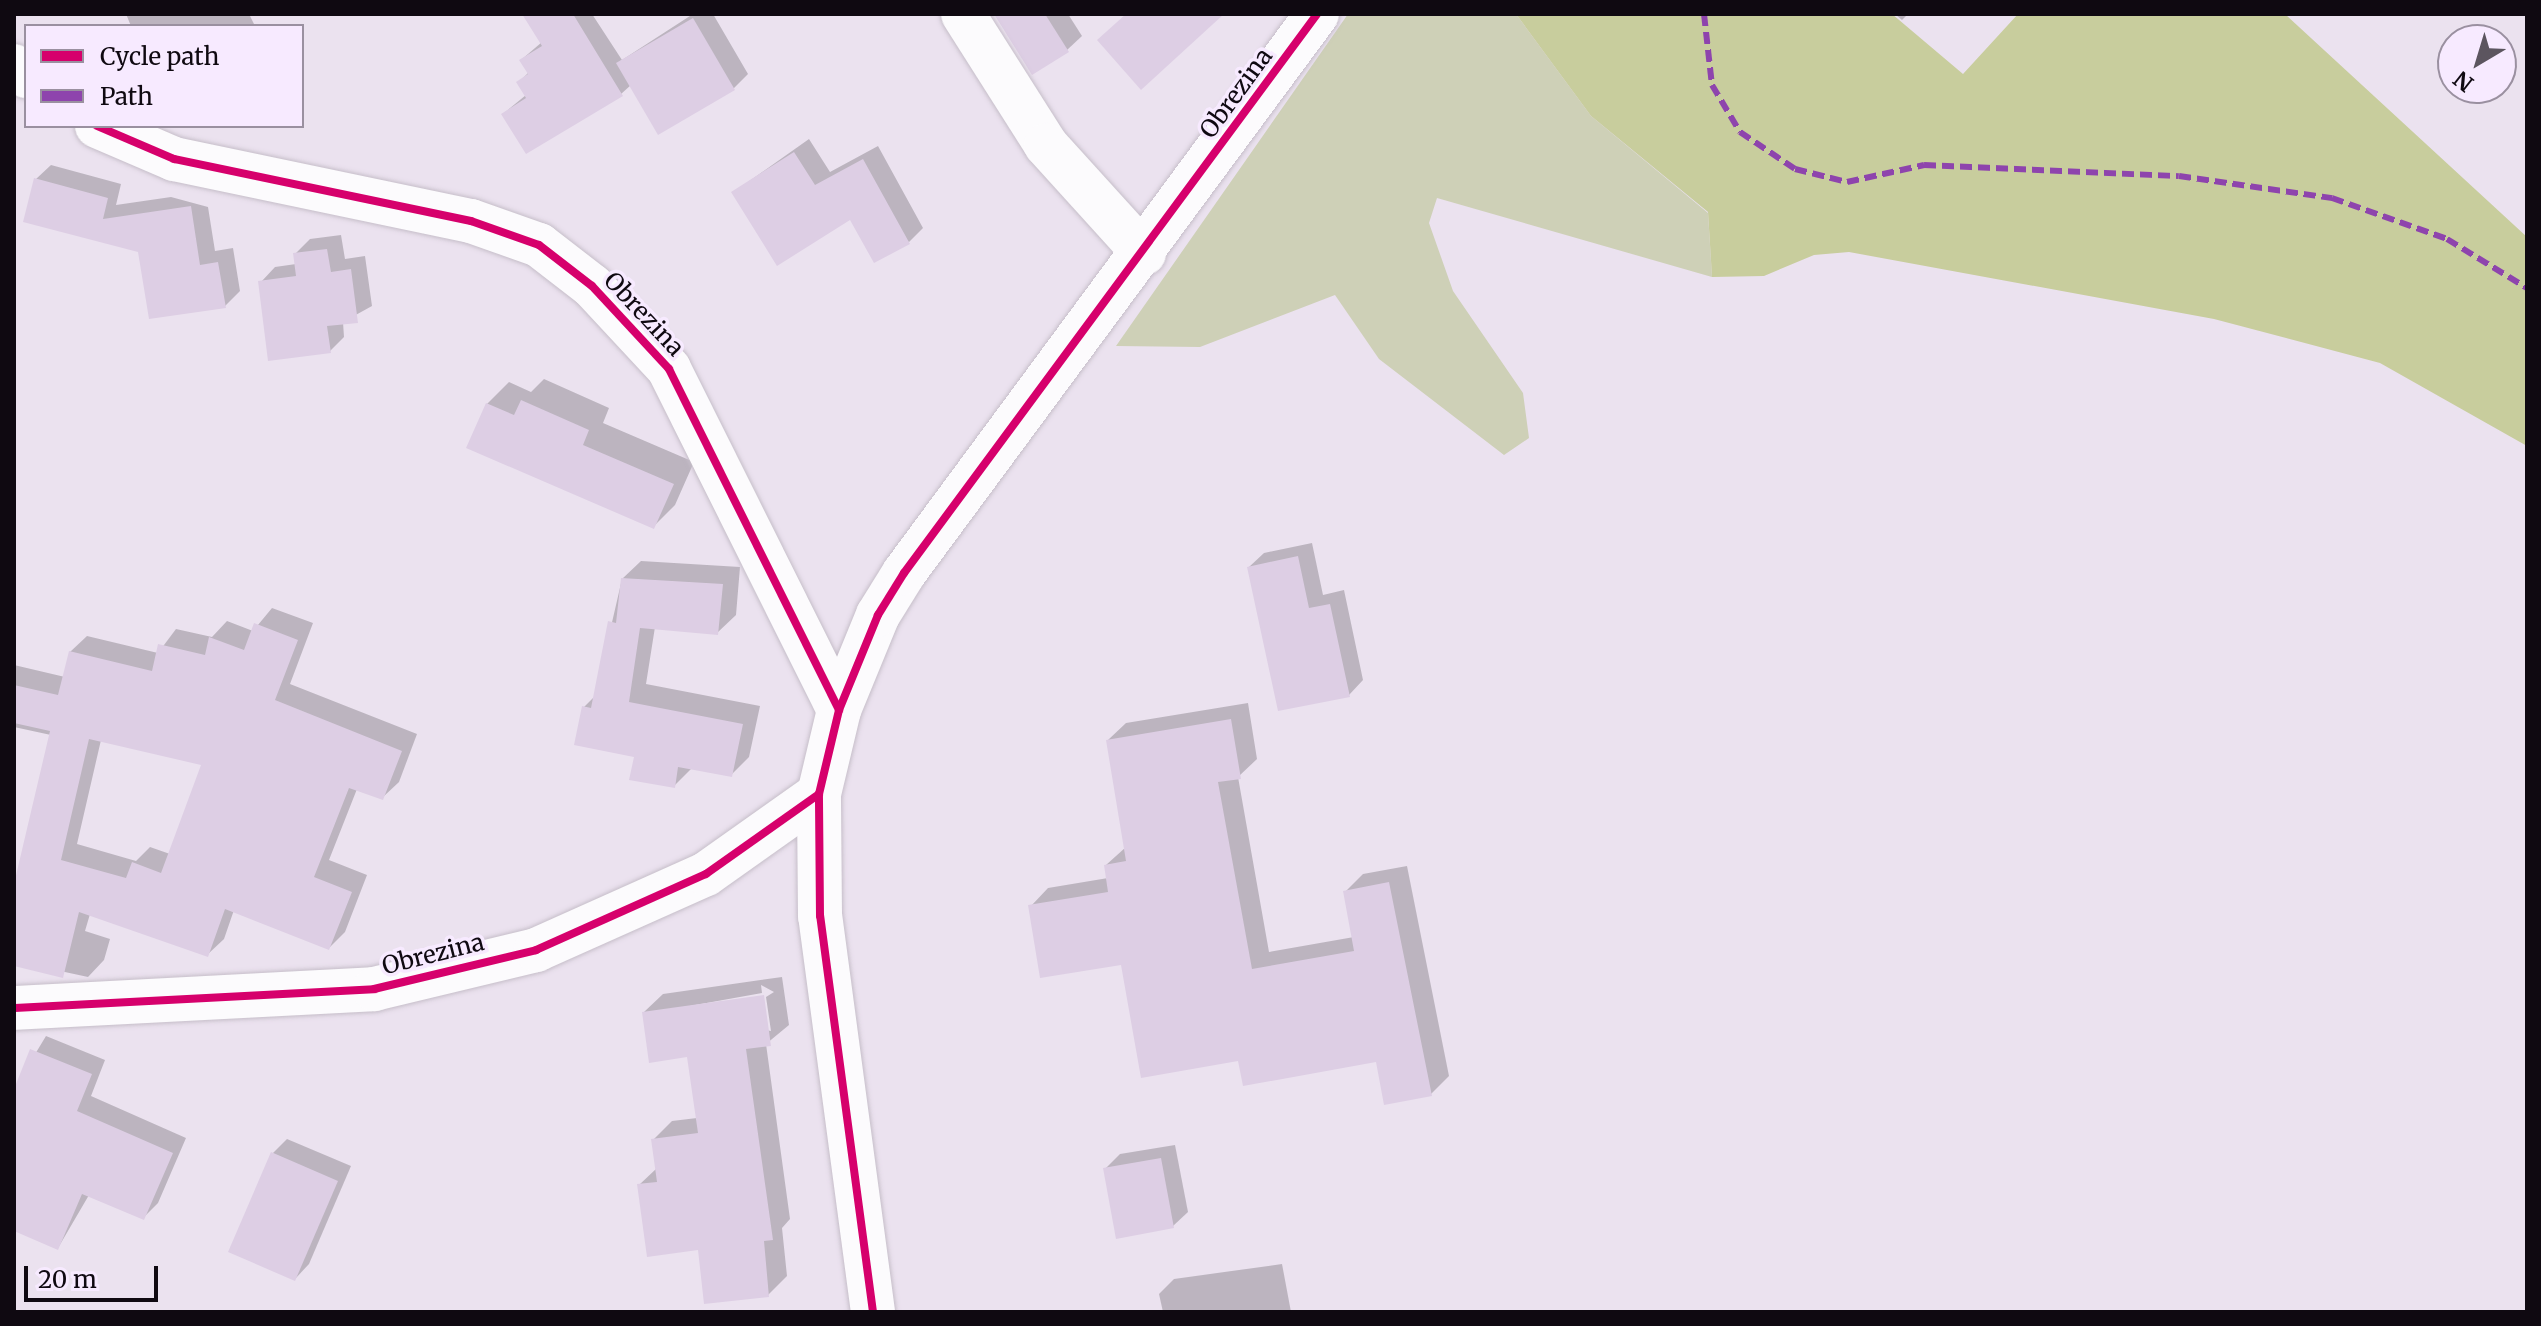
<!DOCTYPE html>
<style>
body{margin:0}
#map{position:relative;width:2541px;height:1326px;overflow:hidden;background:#ebe2ef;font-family:Merriweather,serif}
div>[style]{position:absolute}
.green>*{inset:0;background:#ced0b7}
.forest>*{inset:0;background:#c8cd9d}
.shadow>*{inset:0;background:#0003}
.building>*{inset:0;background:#ddcee4}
.roads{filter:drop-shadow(0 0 2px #c6bec9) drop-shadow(0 0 2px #c6bec9)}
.minor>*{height:44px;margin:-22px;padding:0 22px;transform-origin:22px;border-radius:22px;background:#fcfbfd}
.quiet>*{height:6px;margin-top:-3px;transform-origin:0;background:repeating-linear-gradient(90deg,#8e44ad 0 12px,transparent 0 18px)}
.cycleway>*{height:8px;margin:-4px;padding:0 4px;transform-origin:4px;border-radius:4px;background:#d6006c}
span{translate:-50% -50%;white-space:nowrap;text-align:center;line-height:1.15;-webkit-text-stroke:7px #f7eaff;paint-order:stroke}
.street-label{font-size:24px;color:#0f0911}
.frame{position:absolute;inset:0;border:16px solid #0f0911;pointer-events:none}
.legend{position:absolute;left:24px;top:24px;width:280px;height:104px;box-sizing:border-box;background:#f7eaff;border:2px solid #9a90a0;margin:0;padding:10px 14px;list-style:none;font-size:24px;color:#0f0911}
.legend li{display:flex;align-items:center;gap:16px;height:40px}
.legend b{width:40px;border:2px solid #9a90a0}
.north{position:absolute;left:2437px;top:24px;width:80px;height:80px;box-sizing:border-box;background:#f7eaff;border:2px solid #9a90a0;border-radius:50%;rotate:218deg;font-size:22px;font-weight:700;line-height:32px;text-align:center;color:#0f0911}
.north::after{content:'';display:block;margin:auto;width:28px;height:36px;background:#5c555f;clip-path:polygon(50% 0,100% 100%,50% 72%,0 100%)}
.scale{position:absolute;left:24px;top:1266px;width:134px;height:36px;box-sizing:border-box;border:4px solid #0f0911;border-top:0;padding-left:10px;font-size:24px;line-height:28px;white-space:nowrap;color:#0f0911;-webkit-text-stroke:6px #f7eaff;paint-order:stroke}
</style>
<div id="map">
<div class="green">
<i style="clip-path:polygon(1348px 14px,1516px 14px,1591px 116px,1708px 213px,1712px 277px,1437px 198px,1429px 223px,1453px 291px,1523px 393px,1529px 438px,1504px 455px,1379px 359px,1335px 295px,1200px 347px,1116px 346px)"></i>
</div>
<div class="forest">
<i style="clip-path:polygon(1516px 14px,1892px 14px,1963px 74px,2018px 14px,2285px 14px,2527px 237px,2527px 446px,2380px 363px,2214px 319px,1849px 252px,1814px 255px,1764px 276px,1712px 277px,1708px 212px,1591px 116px)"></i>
</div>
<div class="shadow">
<i style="clip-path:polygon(126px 14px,249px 14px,255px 26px,131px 26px)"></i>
<i style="clip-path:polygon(525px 14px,592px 14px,622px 60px,693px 14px,713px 14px,748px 74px,734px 88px,631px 85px,621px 94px,503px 114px,526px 95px,519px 82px,529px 72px,521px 60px,542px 42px)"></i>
<i style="clip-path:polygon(996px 14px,1068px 14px,1082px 36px,1067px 50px)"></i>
<i style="clip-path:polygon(1895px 14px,1908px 14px,1902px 20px)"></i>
<i style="clip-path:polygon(809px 139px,830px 172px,878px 146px,923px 228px,909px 242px,851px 217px,734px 192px)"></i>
<i style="clip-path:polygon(51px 165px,121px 184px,116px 205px,171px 197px,208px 207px,215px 251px,233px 248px,240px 291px,225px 306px,36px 179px)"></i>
<i style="clip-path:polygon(341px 235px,345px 259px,365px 256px,372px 306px,343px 322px,344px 337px,330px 351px,261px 282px,275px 267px,296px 264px,295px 254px,310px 239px)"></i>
<i style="clip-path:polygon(544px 379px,609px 408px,603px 423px,694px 462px,675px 505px,654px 526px,487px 404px,509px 382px,531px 392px)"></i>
<i style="clip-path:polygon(1312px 543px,1323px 595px,1344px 590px,1363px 680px,1349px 695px,1249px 567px,1264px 553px)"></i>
<i style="clip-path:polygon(641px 561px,740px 567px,736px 615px,717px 633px,655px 627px,646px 684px,760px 706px,749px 757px,731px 775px,693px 767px,674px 786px,584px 707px,595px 696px,622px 579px)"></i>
<i style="clip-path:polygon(evenodd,272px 608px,313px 623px,290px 684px,417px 734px,399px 782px,382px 798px,357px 789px,329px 860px,367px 875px,345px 932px,329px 948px,234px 910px,224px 939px,207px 955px,90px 914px,85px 931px,110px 939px,104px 960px,88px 977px,14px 961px,14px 892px,51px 735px,14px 727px,14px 665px,65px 677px,70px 652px,87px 636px,158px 653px,176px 629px,212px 637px,227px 621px,253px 631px,272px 608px,101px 740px,203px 763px,170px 854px,150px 847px,136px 861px,77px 844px,101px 740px)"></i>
<i style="clip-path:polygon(1248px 703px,1257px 759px,1238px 777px,1269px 952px,1354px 937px,1345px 892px,1363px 874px,1407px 866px,1449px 1076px,1431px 1094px,1378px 1060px,1240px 1058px,1122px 963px,1031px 906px,1048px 888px,1108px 878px,1106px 865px,1126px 847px,1108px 740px,1126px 723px)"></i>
<i style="clip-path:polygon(evenodd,782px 977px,789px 1025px,766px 1044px,790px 1219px,782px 1228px,787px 1276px,768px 1295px,700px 1248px,639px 1185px,657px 1168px,653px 1140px,672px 1121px,697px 1118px,689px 1055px,644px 1012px,663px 994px,782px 977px,761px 985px,774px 992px,766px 997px,771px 1031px,662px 1011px,762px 993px,761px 985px)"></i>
<i style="clip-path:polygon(46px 1036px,105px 1060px,91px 1096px,186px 1138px,158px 1203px,143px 1218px,89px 1195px,58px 1248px,14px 1229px,14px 1089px)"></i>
<i style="clip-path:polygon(287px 1139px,351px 1166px,309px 1264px,295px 1279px,273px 1153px)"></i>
<i style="clip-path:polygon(1175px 1145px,1188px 1212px,1173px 1226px,1105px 1169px,1120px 1154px)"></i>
<i style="clip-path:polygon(1282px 1264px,1291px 1312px,1163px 1312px,1159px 1294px,1174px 1279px)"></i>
</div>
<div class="building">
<i style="clip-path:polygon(522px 14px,573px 14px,623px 96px,526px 154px,501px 114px,526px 98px,516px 82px,528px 74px,519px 60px,542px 46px)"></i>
<i style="clip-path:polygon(994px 14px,1045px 14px,1069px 52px,1032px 75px)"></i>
<i style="clip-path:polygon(1126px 14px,1224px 14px,1141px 90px,1097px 40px)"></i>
<i style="clip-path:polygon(693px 18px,735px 90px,658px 135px,616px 63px)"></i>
<i style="clip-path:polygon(794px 152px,815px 185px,863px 159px,910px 244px,874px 263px,850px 220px,777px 266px,731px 192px)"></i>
<i style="clip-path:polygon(34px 178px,108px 198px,103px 219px,191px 206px,200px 265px,218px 262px,226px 308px,149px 319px,138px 252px,23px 222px)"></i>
<i style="clip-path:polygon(327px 249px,331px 272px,351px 269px,358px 323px,327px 326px,331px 353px,268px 361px,258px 281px,296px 276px,293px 253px)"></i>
<i style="clip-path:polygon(521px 400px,589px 430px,583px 445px,674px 484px,654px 529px,466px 448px,486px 403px,514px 415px)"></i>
<i style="clip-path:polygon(1298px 556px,1309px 608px,1330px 604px,1350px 697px,1278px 711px,1247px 567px)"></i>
<i style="clip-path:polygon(621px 578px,723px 584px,718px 635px,640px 628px,629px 702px,743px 724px,732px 777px,678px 767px,675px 788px,629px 780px,634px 757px,574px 745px,582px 706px,591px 708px,608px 621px,616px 623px)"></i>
<i style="clip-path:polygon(evenodd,254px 623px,298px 640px,275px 700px,402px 751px,383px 800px,349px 788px,314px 877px,352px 892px,329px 950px,225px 909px,208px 957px,79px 912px,63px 978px,14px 966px,14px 884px,50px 731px,14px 723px,14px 685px,58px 695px,69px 651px,152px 671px,158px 644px,205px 655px,209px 637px,244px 650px,254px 623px,89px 739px,201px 765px,161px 873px,132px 862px,126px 878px,61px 860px,89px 739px)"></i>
<i style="clip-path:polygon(1231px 719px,1241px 779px,1218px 782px,1252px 969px,1354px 951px,1343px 891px,1389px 882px,1432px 1096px,1384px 1105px,1376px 1062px,1243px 1086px,1238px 1061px,1141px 1078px,1121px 965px,1040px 978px,1028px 905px,1108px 892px,1104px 865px,1126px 861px,1106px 740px)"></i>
<i style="clip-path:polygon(764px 995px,771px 1046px,746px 1049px,773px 1240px,764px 1241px,769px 1297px,704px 1304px,698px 1250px,647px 1257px,637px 1184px,657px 1182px,651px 1139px,698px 1133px,687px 1057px,649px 1063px,642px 1012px)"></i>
<i style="clip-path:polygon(30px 1049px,92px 1074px,77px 1111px,173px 1153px,144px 1220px,82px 1194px,58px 1250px,14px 1231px,14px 1089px)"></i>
<i style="clip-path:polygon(271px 1152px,338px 1181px,295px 1281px,228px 1252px)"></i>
<i style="clip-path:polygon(1161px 1158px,1174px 1228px,1116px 1239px,1103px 1168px)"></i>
</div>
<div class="roads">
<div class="minor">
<i style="left:963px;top:14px;width:155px;rotate:57.6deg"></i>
<i style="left:1046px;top:145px;width:146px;rotate:47.8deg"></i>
<i style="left:14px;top:66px;width:16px;rotate:40deg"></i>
<i style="left:97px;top:126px;width:84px;rotate:23.2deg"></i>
<i style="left:174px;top:159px;width:303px;rotate:11.8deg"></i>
<i style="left:471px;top:221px;width:72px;rotate:19.4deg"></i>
<i style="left:539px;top:245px;width:67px;rotate:37.7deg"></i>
<i style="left:592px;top:286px;width:113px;rotate:47.1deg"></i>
<i style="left:669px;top:369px;width:381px;rotate:63.5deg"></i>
<i style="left:14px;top:1008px;width:361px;rotate:-3deg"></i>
<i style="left:374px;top:989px;width:167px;rotate:-13.5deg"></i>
<i style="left:536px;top:950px;width:186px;rotate:-24.1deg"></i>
<i style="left:706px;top:874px;width:138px;rotate:-35.3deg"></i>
<i style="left:873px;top:1312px;width:400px;rotate:-97.6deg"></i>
<i style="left:820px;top:916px;width:122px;rotate:-90.5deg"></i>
<i style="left:819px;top:794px;width:86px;rotate:-76.6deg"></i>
<i style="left:839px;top:710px;width:103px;rotate:-67.7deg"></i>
<i style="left:878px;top:615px;width:49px;rotate:-58.2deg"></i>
<i style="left:904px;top:573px;width:695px;rotate:-53.54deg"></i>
</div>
</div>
<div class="quiet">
<i style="left:1704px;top:14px;width:71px;rotate:83.6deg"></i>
<i style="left:1712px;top:85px;width:55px;rotate:59.2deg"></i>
<i style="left:1740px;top:132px;width:66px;rotate:33.9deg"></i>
<i style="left:1795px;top:169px;width:54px;rotate:14deg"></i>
<i style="left:1847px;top:182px;width:79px;rotate:-12.4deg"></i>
<i style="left:1924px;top:165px;width:255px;rotate:2.5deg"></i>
<i style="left:2179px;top:176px;width:155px;rotate:8.2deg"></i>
<i style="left:2332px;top:198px;width:122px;rotate:19.6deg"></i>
<i style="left:2447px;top:239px;width:94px;rotate:31.5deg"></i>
</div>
<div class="cycleway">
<i style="left:97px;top:126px;width:84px;rotate:23.2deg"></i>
<i style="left:174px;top:159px;width:303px;rotate:11.8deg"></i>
<i style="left:471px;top:221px;width:72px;rotate:19.4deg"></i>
<i style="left:539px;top:245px;width:67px;rotate:37.7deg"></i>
<i style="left:592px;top:286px;width:113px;rotate:47.1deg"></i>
<i style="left:669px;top:369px;width:381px;rotate:63.5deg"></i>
<i style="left:14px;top:1008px;width:361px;rotate:-3deg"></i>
<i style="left:374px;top:989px;width:167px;rotate:-13.5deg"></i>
<i style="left:536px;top:950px;width:186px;rotate:-24.1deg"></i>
<i style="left:706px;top:874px;width:138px;rotate:-35.3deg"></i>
<i style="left:873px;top:1312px;width:400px;rotate:-97.6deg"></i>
<i style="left:820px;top:916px;width:122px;rotate:-90.5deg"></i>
<i style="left:819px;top:794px;width:86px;rotate:-76.6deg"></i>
<i style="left:839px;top:710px;width:103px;rotate:-67.7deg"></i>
<i style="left:878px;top:615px;width:49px;rotate:-58.2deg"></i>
<i style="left:904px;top:573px;width:695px;rotate:-53.54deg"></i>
</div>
<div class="street-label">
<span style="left:1236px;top:93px;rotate:-54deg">Obrezina</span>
<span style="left:644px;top:314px;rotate:47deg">Obrezina</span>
<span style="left:433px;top:954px;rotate:-14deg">Obrezina</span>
</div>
<div class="frame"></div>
<ul class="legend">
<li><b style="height:10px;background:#d6006c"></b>Cycle path</li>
<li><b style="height:10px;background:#8e44ad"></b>Path</li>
</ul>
<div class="north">N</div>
<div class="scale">20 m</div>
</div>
